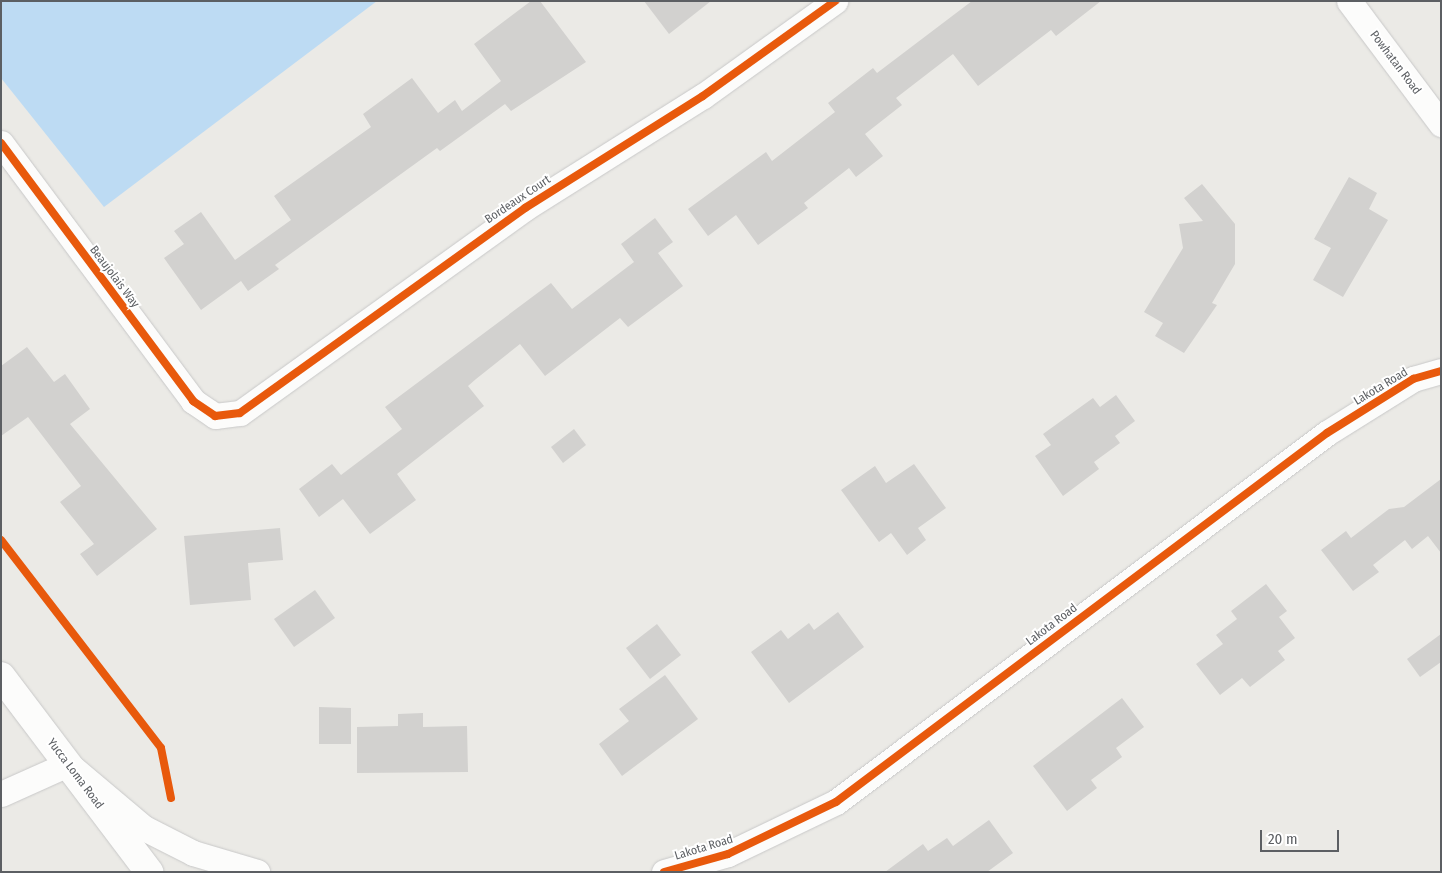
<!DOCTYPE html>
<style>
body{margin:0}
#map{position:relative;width:1442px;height:873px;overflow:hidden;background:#ebeae6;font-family:"Fira Sans Condensed",sans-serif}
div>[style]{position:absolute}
.water>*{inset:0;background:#bddbf3}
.building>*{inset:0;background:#d2d1cf}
.roads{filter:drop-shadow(0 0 1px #c8c8c8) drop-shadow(0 0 1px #c8c8c8)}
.street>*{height:25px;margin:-12.5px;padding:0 12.5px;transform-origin:12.5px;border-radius:12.5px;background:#fcfcfb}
.secondary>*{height:28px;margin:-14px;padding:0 14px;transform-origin:14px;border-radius:14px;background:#fcfcfb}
.cycleway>*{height:8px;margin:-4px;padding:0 4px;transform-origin:4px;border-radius:4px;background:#e8590c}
span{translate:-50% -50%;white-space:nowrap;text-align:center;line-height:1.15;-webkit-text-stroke:4px #fff;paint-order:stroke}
.street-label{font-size:12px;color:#5c5f63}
.frame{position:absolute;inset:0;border:2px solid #5c5f63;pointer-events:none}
.scale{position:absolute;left:1260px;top:830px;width:79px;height:22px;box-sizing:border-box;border:2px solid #5c5f63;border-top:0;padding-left:6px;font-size:15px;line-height:18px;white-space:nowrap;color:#5c5f63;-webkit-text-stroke:4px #fff;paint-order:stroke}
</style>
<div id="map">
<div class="water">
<i style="clip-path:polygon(1px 1px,377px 1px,104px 207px,1px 78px)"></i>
</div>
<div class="building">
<i style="clip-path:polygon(531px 1px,540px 1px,586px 62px,511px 111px,505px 104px,440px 151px,437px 148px,275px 265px,279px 269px,248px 291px,241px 281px,201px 310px,164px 258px,184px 244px,174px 231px,201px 212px,235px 260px,291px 220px,274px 196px,371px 127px,363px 114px,412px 78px,438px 113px,455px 100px,462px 111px,501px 81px,474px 44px)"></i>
<i style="clip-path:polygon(644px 1px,711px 1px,669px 34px)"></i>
<i style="clip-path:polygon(972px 1px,1101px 1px,1056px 36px,1051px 30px,978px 86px,953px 54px,896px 98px,902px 105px,865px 134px,883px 156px,856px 177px,849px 168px,804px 203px,808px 208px,758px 245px,736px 215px,708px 236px,688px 209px,766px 152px,772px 161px,835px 112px,828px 103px,873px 68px,877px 73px)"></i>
<i style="clip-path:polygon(1349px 177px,1377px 193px,1369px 209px,1388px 220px,1343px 297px,1313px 280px,1331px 248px,1314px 239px)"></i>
<i style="clip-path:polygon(1202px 184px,1235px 224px,1235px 264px,1212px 303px,1217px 305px,1184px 353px,1155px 336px,1163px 323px,1144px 312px,1183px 248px,1179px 224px,1203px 221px,1184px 198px)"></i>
<i style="clip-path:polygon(655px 218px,673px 242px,658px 253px,683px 286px,628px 327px,620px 318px,545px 376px,520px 344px,476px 379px,468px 386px,484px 406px,397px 474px,416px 500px,370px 534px,343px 499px,319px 517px,299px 489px,332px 464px,341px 475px,402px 429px,385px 407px,551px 283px,572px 309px,634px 262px,621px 244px)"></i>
<i style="clip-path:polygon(27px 347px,54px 382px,65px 374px,90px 409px,70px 424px,157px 529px,97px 576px,80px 554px,94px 544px,60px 502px,81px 486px,28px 417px,1px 436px,1px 366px)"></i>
<i style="clip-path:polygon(1116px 395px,1135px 421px,1115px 436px,1120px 443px,1094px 462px,1099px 469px,1063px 496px,1035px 456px,1051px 445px,1043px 434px,1093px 398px,1100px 407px)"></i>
<i style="clip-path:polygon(574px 429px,586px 445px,563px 463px,551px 447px)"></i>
<i style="clip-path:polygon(914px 464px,946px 508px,918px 528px,926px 540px,907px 555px,891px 533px,879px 542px,841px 490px,875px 466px,886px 483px)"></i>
<i style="clip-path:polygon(1441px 479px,1441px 553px,1428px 536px,1412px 549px,1405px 540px,1373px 565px,1379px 572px,1353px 591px,1321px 550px,1346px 531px,1351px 538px,1389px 509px,1404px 507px)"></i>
<i style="clip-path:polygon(280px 528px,283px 560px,248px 563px,251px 600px,190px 605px,184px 536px)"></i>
<i style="clip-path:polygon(1266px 584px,1287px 611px,1279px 617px,1295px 638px,1278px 651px,1285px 660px,1250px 687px,1242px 678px,1220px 695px,1196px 664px,1223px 644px,1216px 635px,1237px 619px,1231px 611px)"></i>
<i style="clip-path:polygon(315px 590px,335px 618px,294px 647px,274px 619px)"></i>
<i style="clip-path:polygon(838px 612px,864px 647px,789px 703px,751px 652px,781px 630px,788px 639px,809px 623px,814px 630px)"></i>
<i style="clip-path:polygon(657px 624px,681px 655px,650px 679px,626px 648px)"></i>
<i style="clip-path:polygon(1441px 634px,1441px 662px,1420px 677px,1407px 659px)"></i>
<i style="clip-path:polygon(665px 675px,698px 719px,622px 776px,599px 744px,629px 721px,619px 709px)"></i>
<i style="clip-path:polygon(1122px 698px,1144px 727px,1116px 748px,1122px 757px,1091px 780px,1097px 788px,1067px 811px,1033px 766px)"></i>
<i style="clip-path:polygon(319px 707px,351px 708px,351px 744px,319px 744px)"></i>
<i style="clip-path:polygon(423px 713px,423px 727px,467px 726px,468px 772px,357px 773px,357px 727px,398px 726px,398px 714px)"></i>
<i style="clip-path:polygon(989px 820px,1013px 853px,987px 872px,885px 872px,923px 844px,928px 851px,947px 838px,953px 846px)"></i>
</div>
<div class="roads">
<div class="street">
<i style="left:1349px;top:1px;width:154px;rotate:53.2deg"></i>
<i style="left:1px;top:143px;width:322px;rotate:53.3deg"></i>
<i style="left:193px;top:401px;width:27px;rotate:34deg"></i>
<i style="left:215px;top:416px;width:25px;rotate:-7deg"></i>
<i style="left:240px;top:413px;width:351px;rotate:-35.7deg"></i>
<i style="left:525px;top:208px;width:210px;rotate:-32.2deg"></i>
<i style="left:703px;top:96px;width:163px;rotate:-35.7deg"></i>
<i style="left:1px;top:794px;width:73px;rotate:-24.1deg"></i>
<i style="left:68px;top:764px;width:99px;rotate:40.1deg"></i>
<i style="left:144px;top:828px;width:55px;rotate:27deg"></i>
<i style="left:193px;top:853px;width:67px;rotate:16.5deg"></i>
<i style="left:664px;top:872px;width:66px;rotate:-15.7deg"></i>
<i style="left:728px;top:854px;width:120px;rotate:-25.7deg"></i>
<i style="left:836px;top:802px;width:614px;rotate:-36.93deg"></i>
<i style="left:1327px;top:433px;width:102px;rotate:-32.1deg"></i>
<i style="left:1413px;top:379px;width:29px;rotate:-16deg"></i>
</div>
<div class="secondary">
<i style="left:1px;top:676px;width:246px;rotate:52.9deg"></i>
</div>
</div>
<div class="cycleway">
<i style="left:1px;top:143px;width:322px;rotate:53.3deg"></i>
<i style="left:193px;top:401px;width:27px;rotate:34deg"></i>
<i style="left:215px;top:416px;width:25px;rotate:-7deg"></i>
<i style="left:240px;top:413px;width:351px;rotate:-35.7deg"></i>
<i style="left:525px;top:208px;width:210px;rotate:-32.2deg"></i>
<i style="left:703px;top:96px;width:163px;rotate:-35.7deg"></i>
<i style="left:1px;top:540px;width:262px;rotate:52.4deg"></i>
<i style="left:161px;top:748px;width:51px;rotate:78.7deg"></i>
<i style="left:664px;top:872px;width:66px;rotate:-15.7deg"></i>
<i style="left:728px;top:854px;width:120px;rotate:-25.7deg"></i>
<i style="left:836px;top:802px;width:614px;rotate:-36.93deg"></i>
<i style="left:1327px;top:433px;width:102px;rotate:-32.1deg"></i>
<i style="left:1413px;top:379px;width:29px;rotate:-16deg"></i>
</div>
<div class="street-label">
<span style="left:1395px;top:63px;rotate:53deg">Powhatan Road</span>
<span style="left:518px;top:200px;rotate:-34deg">Bordeaux Court</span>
<span style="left:114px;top:277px;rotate:53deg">Beaujolais Way</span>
<span style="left:1381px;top:387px;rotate:-31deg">Lakota Road</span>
<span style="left:1052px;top:625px;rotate:-37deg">Lakota Road</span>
<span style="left:75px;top:774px;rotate:53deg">Yucca Loma Road</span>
<span style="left:704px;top:848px;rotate:-17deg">Lakota Road</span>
</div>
<div class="frame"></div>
<div class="scale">20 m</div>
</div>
